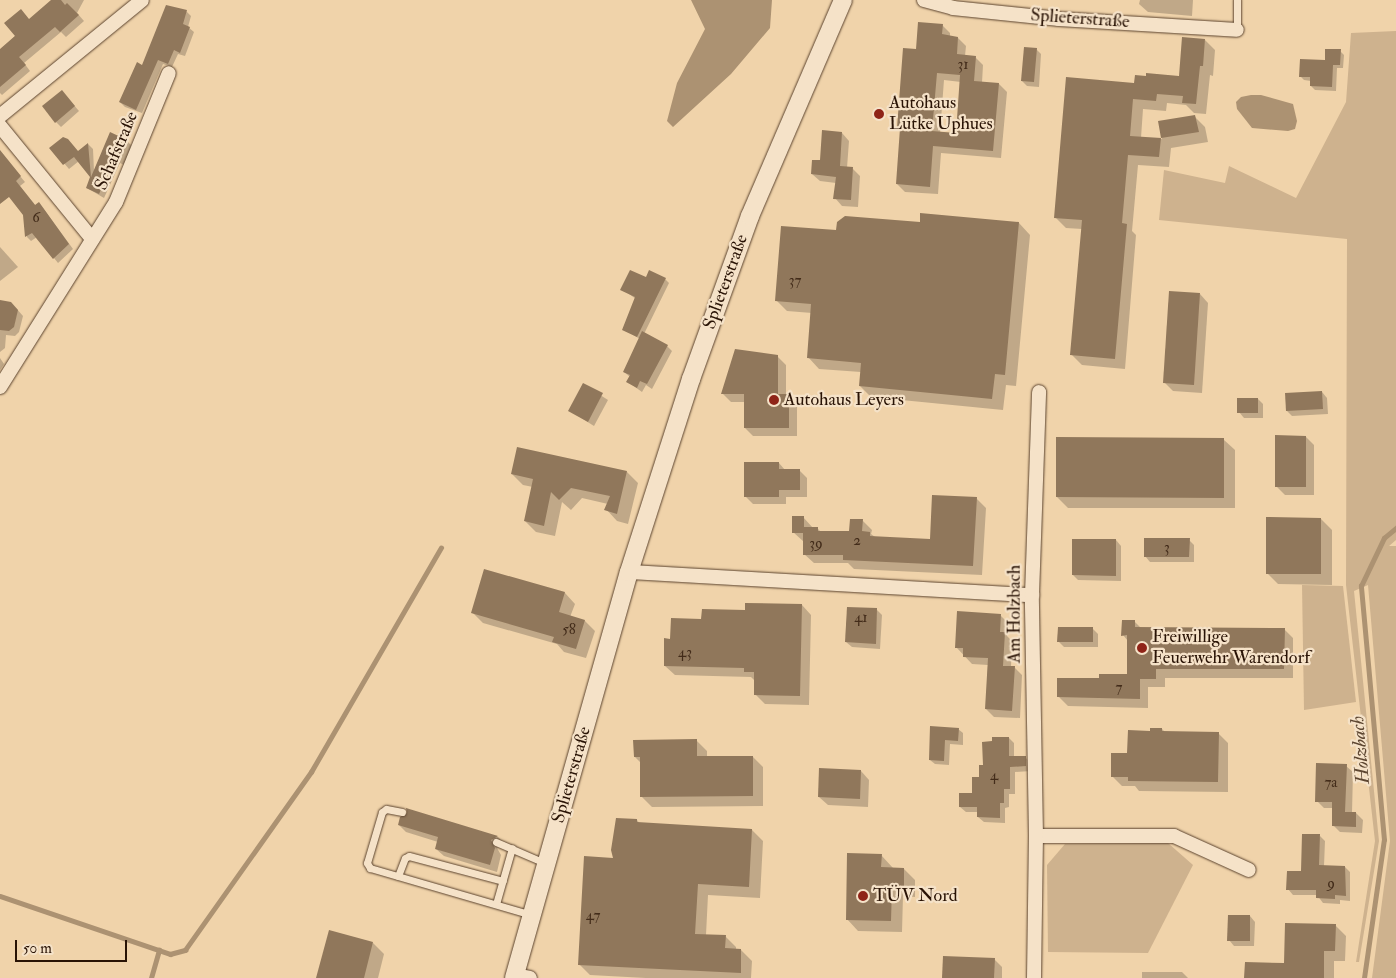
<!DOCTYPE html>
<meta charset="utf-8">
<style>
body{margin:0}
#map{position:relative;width:1396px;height:978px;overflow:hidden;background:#f0d3aa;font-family:"IM FELL Double Pica",serif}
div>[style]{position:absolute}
.green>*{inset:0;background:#ceb28e}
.water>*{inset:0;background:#ac9272}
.shadow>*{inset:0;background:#0003}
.stream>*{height:4.5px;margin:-2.25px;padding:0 2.25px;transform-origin:2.25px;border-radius:2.25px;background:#ac9272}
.building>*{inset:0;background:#90775b}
.roads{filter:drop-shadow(0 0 1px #5b432e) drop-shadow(0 0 1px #5b432e)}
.service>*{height:7px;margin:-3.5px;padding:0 3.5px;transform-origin:3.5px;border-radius:3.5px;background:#f5e2c8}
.minor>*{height:14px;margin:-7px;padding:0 7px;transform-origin:7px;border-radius:7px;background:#f5e2c8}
.tertiary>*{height:18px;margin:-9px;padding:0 9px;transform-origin:9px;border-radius:9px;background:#f5e2c8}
.dots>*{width:14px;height:14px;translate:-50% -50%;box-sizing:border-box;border:2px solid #f5e2c8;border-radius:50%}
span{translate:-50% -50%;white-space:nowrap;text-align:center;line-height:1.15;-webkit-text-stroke:4.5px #f5e2c8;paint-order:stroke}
.number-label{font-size:15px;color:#432c1a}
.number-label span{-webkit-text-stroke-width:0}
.street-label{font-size:18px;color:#291305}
.poi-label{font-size:18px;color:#291305}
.left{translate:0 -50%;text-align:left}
.water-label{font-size:19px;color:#5d4631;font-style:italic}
.scale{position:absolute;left:15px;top:940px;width:112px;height:22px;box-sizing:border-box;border:2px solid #291305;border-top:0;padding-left:6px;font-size:15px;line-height:18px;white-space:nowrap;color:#291305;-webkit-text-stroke:4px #f5e2c8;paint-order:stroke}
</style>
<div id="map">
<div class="green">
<i style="clip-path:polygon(1396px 31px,1396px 540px,1389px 546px,1396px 546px,1396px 978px,1372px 978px,1390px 841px,1368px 585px,1354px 591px,1379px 841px,1359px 962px,1356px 962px,1375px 841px,1346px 585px,1347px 239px,1159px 220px,1164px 170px,1225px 183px,1229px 166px,1296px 198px,1346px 102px,1351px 33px)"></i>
<i style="clip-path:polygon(1302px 585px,1343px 586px,1356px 702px,1304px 710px)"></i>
<i style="clip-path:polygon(1168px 843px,1193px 865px,1148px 953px,1048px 952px,1047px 865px,1065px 844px)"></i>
</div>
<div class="water">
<i style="clip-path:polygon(691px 0,772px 0,770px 28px,731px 74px,673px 127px,667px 121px,677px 83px,705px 29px)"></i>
<i style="clip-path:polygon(1251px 95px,1261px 95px,1293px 104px,1297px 121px,1295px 129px,1288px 131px,1252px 128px,1237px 109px,1236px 102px,1241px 97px)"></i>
</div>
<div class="shadow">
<i style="clip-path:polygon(53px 0,84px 0,77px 13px,84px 21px,66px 37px,61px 32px,24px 63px,30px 71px,2px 95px,0 93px,0 50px)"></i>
<i style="clip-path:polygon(1140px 0,1193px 0,1192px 16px,1148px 12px,1139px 4px)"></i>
<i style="clip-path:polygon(186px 11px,191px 16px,188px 27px,194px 32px,185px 56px,178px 54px,172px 67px,163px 64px,142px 113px,125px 107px,120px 102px,142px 67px)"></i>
<i style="clip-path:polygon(evenodd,942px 25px,950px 33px,950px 37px,958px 38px,966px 46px,965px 56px,975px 57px,983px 65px,982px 83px,999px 84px,1007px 92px,1001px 158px,941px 153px,938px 194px,905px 192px,897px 184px,901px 131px,898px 127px,917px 51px,942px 25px,944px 80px,961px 82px,957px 134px,940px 133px,944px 80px)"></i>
<i style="clip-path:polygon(1205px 40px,1215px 50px,1213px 76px,1210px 75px,1206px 114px,1194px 113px,1186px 105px,1167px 103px,1166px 111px,1143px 109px,1141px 138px,1162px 139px,1159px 122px,1195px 117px,1205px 127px,1208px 142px,1171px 148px,1169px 167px,1138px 165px,1132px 231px,1136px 235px,1125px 369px,1082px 365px,1072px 355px,1082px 229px,1066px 228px,1055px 217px,1135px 84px,1181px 77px)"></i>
<i style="clip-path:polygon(1036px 49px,1041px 54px,1039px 87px,1027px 86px,1022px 81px)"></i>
<i style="clip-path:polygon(1340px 51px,1344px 55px,1343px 68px,1337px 68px,1336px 91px,1315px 90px,1311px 86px,1311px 81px,1304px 80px,1300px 76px)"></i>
<i style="clip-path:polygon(66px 96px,79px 111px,61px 127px,56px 122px)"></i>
<i style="clip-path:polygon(842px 133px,849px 141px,847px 168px,853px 169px,860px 176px,858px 207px,842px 206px,835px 198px,836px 183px,820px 181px,812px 174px)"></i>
<i style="clip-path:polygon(110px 134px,127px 141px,132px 146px,124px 165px,120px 163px,104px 198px,87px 188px,92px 177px,79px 161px,69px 169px,51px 148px,78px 152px,88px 144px,93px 149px,94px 171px)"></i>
<i style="clip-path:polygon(0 152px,25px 182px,20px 186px,36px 206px,43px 208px,73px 249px,58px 263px,37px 237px,31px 241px,27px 237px,25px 218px,21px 210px,0 185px)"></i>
<i style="clip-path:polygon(1019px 223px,1030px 235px,1016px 386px,1006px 385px,1003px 410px,871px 397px,860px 386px,861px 372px,819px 369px,808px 357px,812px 313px,787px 311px,776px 300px,837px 232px,921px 224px)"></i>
<i style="clip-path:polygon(0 247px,18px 267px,0 281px)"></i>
<i style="clip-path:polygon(646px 279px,665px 279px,669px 283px,644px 334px,667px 346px,672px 351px,652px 389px,646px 385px,642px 392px,628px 382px,630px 377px,624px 372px,640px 339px,623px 329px,636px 299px,622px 289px)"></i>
<i style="clip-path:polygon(1200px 294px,1208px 303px,1202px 393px,1173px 391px,1164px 382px)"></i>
<i style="clip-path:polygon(0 302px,16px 308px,23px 316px,19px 332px,15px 336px,6px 335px,5px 348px,0 352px)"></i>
<i style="clip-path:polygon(736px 351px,777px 356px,786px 365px,786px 395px,797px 403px,797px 436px,753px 436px,745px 428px,745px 402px,731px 402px,723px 394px)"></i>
<i style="clip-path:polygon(0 358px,4px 364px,0 370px)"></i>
<i style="clip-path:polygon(583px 384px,608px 400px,594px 426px,570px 411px)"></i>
<i style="clip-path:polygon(1322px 392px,1327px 398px,1328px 414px,1292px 416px,1287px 411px)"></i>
<i style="clip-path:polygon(1258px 399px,1263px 404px,1263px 418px,1244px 418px,1239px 412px)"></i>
<i style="clip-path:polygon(1306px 437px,1314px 445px,1314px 495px,1285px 495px,1276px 486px)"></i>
<i style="clip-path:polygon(1223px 439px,1235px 450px,1235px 508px,1068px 508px,1057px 497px)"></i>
<i style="clip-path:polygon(518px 449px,627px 472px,638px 483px,628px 524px,617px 521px,606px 509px,608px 504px,582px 498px,571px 510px,562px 502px,555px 536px,536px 532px,525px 521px,533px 487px,523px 485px,512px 474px)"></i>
<i style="clip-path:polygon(779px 463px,785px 470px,799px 470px,807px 478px,807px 497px,786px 497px,786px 504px,753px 504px,745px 496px)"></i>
<i style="clip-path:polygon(976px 498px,986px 508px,982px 575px,854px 569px,848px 563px,814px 563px,804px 554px,804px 542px,793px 532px,803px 517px,813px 528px,817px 528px,821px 532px,851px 532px,862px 520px,872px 530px,871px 534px,875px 537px,931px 540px)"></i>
<i style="clip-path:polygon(1321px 519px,1332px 530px,1332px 585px,1278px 584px,1267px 573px)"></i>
<i style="clip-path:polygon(1116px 540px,1121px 546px,1121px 581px,1078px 580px,1073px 575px)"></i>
<i style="clip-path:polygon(1189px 540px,1194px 545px,1194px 562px,1150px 562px,1145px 556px)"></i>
<i style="clip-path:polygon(485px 571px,565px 593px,575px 604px,570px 617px,585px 621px,595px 631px,586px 658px,564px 652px,557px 644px,483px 623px,473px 613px)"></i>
<i style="clip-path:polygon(802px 605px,811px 615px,809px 705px,765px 704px,755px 694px,755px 681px,751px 677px,675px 675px,665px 666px,671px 640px,702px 620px,746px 611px)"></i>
<i style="clip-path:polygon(877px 610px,882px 615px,880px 649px,852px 647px,846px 642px)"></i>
<i style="clip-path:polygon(1000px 615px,1008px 623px,1007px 636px,1012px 641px,1011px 667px,1014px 667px,1022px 675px,1020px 718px,994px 717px,986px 709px,988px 665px,972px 664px,956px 647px)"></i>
<i style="clip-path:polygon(1134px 621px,1141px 628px,1284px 629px,1293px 638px,1293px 678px,1165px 678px,1165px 687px,1148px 687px,1148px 708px,1068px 706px,1059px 697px,1100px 680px,1128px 675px,1128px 641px,1123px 635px)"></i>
<i style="clip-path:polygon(1092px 628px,1098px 634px,1098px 647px,1064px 647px,1059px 642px)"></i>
<i style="clip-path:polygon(931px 727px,958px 729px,963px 733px,963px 745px,950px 744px,949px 765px,935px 764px,930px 760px)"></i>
<i style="clip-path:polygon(1162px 729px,1165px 732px,1218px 733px,1228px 743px,1228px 792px,1139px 791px,1135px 786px,1122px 786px,1112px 776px,1151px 732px)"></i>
<i style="clip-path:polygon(1009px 738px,1014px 743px,1014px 757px,1025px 757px,1031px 763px,1031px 771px,1015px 772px,1015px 794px,1009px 794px,1009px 807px,1005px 808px,1005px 823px,984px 822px,978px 817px,978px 812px,966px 812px,960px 807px,973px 795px,984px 766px)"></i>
<i style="clip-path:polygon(696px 740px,707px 751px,707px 757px,753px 757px,763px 767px,763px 806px,652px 807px,641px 796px,641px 763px,635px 757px)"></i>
<i style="clip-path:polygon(1346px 766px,1353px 772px,1352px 813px,1356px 813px,1363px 820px,1362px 833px,1340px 832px,1333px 825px,1334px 808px,1324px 808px,1317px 801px)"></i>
<i style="clip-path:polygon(861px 771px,869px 780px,868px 807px,828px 805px,819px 797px)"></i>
<i style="clip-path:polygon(408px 810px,498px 837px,504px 843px,497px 848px,501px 855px,497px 872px,444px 856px,436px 849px,438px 842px,406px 832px,399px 825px,409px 814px)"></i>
<i style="clip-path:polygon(637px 820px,640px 824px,752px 830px,763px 841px,760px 898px,708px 895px,706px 935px,725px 936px,736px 947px,736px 950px,741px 950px,752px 961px,751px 978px,646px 978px,590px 975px,579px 964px,615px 859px)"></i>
<i style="clip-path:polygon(1320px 836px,1325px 841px,1324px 866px,1345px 867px,1350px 872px,1350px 901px,1340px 900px,1340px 904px,1323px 903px,1317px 895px,1293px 895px,1288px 889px,1303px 873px)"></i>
<i style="clip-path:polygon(881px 855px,893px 868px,904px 869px,915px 880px,915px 897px,903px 896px,902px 932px,858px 931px,847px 919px)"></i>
<i style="clip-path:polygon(1250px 916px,1255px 922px,1254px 946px,1234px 946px,1229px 940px)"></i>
<i style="clip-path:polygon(1335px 925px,1346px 936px,1345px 961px,1334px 961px,1334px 978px,1245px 978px,1285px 964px)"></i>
<i style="clip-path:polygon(373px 943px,384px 954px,378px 978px,317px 978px)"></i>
<i style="clip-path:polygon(994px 959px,1002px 967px,1002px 978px,944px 978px)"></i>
<i style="clip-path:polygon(1142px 972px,1182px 972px,1188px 978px,1142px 978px)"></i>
</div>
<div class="stream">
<i style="left:0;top:896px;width:180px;rotate:18.8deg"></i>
<i style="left:170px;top:954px;width:16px;rotate:-15deg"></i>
<i style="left:185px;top:950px;width:218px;rotate:-54.7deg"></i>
<i style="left:311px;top:772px;width:259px;rotate:-59.9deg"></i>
<i style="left:151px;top:978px;width:29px;rotate:-74deg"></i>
<i style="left:1364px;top:978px;width:139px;rotate:-81.8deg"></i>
<i style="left:1384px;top:840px;width:255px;rotate:-95.2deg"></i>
<i style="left:1361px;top:586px;width:53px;rotate:-64.4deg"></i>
<i style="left:1384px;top:538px;width:16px;rotate:-40deg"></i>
</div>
<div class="building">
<i style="clip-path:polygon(51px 0,61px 0,65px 5px,67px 3px,79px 15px,60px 32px,55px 27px,19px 57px,26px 65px,0 87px,0 49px,15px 36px,4px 23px,21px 9px,29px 19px)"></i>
<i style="clip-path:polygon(166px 5px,187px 10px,183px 24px,190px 27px,180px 53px,174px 50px,168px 64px,158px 60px,136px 110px,119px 102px,137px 62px,142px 65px)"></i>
<i style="clip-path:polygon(evenodd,918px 22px,943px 24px,942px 34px,958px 37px,957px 54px,976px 56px,974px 81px,999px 83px,993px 151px,933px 146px,930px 187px,896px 184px,900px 128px,897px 128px,903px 48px,916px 49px,918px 22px,937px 73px,960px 75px,956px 133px,932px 131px,937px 73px)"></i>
<i style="clip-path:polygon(1182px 37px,1205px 39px,1203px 66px,1200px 66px,1196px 104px,1182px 103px,1183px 96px,1157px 94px,1156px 101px,1133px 99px,1130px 136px,1161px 138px,1158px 121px,1195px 115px,1199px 132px,1161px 138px,1159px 157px,1128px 155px,1122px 223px,1127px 224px,1115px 359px,1070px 355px,1082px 220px,1054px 218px,1066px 77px,1134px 83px,1135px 75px,1146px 76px,1146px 73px,1179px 76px)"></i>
<i style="clip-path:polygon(1024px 47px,1037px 48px,1034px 82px,1021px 81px)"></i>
<i style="clip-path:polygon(1325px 49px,1341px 49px,1340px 65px,1333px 65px,1332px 87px,1310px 86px,1310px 77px,1299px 77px,1300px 59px,1325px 60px)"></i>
<i style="clip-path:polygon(62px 90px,75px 106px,55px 123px,42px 106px)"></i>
<i style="clip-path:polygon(822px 130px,842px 132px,840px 166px,853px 167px,851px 200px,833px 199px,836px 177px,811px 174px,812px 160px,820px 160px)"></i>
<i style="clip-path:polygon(110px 132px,127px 140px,118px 160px,115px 159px,99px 194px,86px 188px,90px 177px,74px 157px,63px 165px,49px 148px,63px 137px,68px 139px,78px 151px,88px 143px,91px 177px)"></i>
<i style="clip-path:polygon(0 150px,21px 176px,16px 181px,35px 205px,39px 202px,69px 244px,53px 259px,32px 233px,25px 237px,23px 215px,9px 197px,0 204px)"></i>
<i style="clip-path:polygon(920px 213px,1019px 222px,1005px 375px,995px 374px,992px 399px,859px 386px,861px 363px,807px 358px,811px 304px,775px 301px,781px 226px,836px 230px,837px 222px,845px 216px,920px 222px)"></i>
<i style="clip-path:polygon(630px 270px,646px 277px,649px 270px,666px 278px,637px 337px,622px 330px,635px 297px,620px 290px)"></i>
<i style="clip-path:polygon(1169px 291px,1200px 293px,1194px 385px,1163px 383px)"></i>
<i style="clip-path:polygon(0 300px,11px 302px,18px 310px,14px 327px,9px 331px,0 330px)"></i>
<i style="clip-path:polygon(642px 331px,668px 345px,647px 384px,640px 381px,637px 388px,626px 382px,630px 375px,623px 372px)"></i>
<i style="clip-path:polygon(735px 349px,778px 355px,778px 394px,789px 394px,789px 428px,744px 428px,744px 394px,721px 394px)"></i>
<i style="clip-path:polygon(583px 383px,603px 393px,588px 422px,568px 411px)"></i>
<i style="clip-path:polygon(1322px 391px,1323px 409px,1286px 411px,1285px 393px)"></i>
<i style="clip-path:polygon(1237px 398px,1258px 398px,1258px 413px,1237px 413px)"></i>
<i style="clip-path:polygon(1275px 435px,1306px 436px,1306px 487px,1275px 487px)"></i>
<i style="clip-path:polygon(1056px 437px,1224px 438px,1224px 498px,1056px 497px)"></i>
<i style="clip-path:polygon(517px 447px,627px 471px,617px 514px,604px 510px,610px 496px,571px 488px,559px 500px,551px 492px,544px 526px,524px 521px,533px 479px,511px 474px)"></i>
<i style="clip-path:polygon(744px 462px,779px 462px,779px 469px,800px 469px,800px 490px,779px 490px,779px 497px,744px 497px)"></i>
<i style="clip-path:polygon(932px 495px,977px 497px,973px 566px,843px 560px,843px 555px,803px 555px,803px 533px,792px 533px,792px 516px,804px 516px,804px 527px,818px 527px,818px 531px,849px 531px,850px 519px,863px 519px,862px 531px,870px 532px,870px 536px,930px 539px)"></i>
<i style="clip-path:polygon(1266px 517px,1321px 518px,1321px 574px,1266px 574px)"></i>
<i style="clip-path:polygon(1144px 538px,1190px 538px,1189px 557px,1144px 557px)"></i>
<i style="clip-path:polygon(1072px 539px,1116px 539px,1116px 576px,1072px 575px)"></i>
<i style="clip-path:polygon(484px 569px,565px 592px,559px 612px,585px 620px,576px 649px,552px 642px,554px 637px,471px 613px)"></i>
<i style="clip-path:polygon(745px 603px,802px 604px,800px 696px,754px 695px,754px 672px,744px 672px,744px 668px,664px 666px,664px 638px,670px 639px,671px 618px,701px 619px,702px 609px,745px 610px)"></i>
<i style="clip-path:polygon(847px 607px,877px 608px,876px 644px,845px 642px)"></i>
<i style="clip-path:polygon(957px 611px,1001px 614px,1000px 632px,1005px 632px,1003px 666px,1015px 666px,1012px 711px,985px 709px,988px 658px,963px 657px,963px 648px,955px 648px)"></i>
<i style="clip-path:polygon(1122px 620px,1135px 620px,1135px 627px,1285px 628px,1284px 669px,1156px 669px,1156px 679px,1140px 679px,1140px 699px,1057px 697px,1057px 678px,1099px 678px,1099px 674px,1127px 674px,1127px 635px,1121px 636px)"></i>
<i style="clip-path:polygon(1058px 627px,1093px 627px,1093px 642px,1057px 642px)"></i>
<i style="clip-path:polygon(930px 726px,959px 728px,958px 741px,945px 740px,944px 761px,929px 760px)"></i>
<i style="clip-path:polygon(1150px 728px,1162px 728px,1162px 731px,1219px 732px,1218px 782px,1128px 781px,1128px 777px,1111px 777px,1111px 753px,1127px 753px,1128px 730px,1150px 731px)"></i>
<i style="clip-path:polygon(992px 737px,1009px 737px,1009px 756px,1026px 756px,1026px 766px,1010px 767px,1010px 789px,1004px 789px,1004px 803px,1000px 803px,1000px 818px,977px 817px,977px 807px,959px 807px,959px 793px,972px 793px,972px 777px,979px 777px,979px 765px,983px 765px,982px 742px,992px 741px)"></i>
<i style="clip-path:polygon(697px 739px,697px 756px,753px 756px,753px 796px,640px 797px,640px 757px,634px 757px,633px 740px)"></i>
<i style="clip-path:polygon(1316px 763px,1347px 764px,1345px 812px,1356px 812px,1356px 827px,1332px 826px,1332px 802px,1315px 802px)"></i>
<i style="clip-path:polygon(819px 768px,861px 770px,860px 799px,818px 797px)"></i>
<i style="clip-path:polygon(406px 808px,498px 836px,491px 840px,495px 848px,490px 865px,435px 849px,438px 837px,398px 825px,400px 817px,407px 813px)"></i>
<i style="clip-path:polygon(616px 818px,637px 819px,637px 822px,752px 829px,749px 887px,698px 884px,695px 934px,726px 935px,725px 948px,741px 949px,741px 973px,578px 965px,584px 856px,613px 858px,611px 850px)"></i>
<i style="clip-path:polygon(1302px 834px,1320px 834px,1319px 865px,1345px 866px,1346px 896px,1335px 895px,1335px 899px,1316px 898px,1316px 890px,1286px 890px,1287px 871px,1301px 871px)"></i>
<i style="clip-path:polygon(847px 853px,882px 854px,881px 867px,904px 868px,904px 886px,892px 886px,891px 921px,846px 920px)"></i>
<i style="clip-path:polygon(1228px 915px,1250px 915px,1250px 941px,1227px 941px)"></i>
<i style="clip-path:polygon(1285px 923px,1336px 924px,1335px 951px,1324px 951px,1324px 978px,1244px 978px,1245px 962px,1284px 963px)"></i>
<i style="clip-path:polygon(329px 930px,373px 942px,364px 978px,316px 978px)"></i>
<i style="clip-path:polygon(943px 956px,995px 958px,994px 978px,942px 978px)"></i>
</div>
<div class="roads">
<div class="service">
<i style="left:1237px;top:30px;width:30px;rotate:-90deg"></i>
<i style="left:402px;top:812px;width:16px;rotate:-169deg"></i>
<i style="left:386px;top:809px;width:5px;rotate:143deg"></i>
<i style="left:382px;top:812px;width:53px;rotate:106.4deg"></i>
<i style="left:367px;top:863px;width:6px;rotate:59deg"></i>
<i style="left:370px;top:868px;width:169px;rotate:16.2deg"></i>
<i style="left:496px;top:842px;width:56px;rotate:23.3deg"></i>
<i style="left:398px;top:876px;width:19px;rotate:-69deg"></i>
<i style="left:405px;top:858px;width:4px;rotate:-27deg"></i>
<i style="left:409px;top:856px;width:97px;rotate:14.9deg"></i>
<i style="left:496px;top:904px;width:58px;rotate:-74.1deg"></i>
</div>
<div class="minor">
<i style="left:924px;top:0;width:30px;rotate:15deg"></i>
<i style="left:953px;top:8px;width:107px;rotate:5.9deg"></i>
<i style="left:1059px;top:19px;width:178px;rotate:3.5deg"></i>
<i style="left:0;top:116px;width:183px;rotate:-39.2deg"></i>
<i style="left:0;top:126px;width:146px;rotate:50.8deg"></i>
<i style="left:0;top:387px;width:218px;rotate:-57.9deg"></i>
<i style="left:116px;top:202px;width:139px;rotate:-67.7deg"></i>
<i style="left:629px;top:572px;width:404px;rotate:3.3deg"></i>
<i style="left:1036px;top:836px;width:138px"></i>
<i style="left:1174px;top:836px;width:82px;rotate:24.4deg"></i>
<i style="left:515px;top:975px;width:15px;rotate:11deg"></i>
<i style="left:1034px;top:978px;width:142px;rotate:-89.2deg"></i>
<i style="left:1036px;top:836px;width:241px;rotate:-91deg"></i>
<i style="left:1032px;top:595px;width:203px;rotate:-88deg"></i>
</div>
<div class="tertiary">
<i style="left:514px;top:978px;width:422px;rotate:-74.2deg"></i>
<i style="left:629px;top:572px;width:203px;rotate:-72.2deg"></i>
<i style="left:691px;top:379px;width:173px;rotate:-70.1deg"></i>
<i style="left:750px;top:216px;width:235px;rotate:-66.7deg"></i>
</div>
</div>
<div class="dots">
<i style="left:879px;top:114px;background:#8f2418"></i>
<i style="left:774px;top:400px;background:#8f2418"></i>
<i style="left:1142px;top:648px;background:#8f2418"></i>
<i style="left:863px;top:896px;background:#8f2418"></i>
</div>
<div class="number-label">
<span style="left:963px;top:65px">31</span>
<span style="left:36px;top:218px">6</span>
<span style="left:795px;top:281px">37</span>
<span style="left:857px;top:541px">2</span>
<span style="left:816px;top:544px">39</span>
<span style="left:1167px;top:548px">3</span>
<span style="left:861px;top:618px">41</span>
<span style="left:569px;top:630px">58</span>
<span style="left:685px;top:653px">43</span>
<span style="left:1119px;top:688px">7</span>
<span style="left:994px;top:776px">4</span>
<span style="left:1331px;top:783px">7a</span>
<span style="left:1331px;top:884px">9</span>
<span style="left:593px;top:916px">47</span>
</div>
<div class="street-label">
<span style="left:1080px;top:19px;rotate:4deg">Splieterstraße</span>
<span style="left:117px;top:151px;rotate:-67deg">Schafstraße</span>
<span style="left:726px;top:282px;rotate:-70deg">Splieterstraße</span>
<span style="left:1015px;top:614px;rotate:-90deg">Am Holzbach</span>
<span style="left:572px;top:775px;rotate:-74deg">Splieterstraße</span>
</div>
<div class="poi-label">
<span class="left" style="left:889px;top:114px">Autohaus<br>Lütke Uphues</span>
<span class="left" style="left:784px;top:400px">Autohaus Leyers</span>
<span class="left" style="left:1152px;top:648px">Freiwillige<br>Feuerwehr Warendorf</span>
<span class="left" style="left:873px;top:896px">TÜV Nord</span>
</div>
<div class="water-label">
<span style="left:1361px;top:750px;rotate:-95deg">Holzbach</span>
</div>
<div class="scale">50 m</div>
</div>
